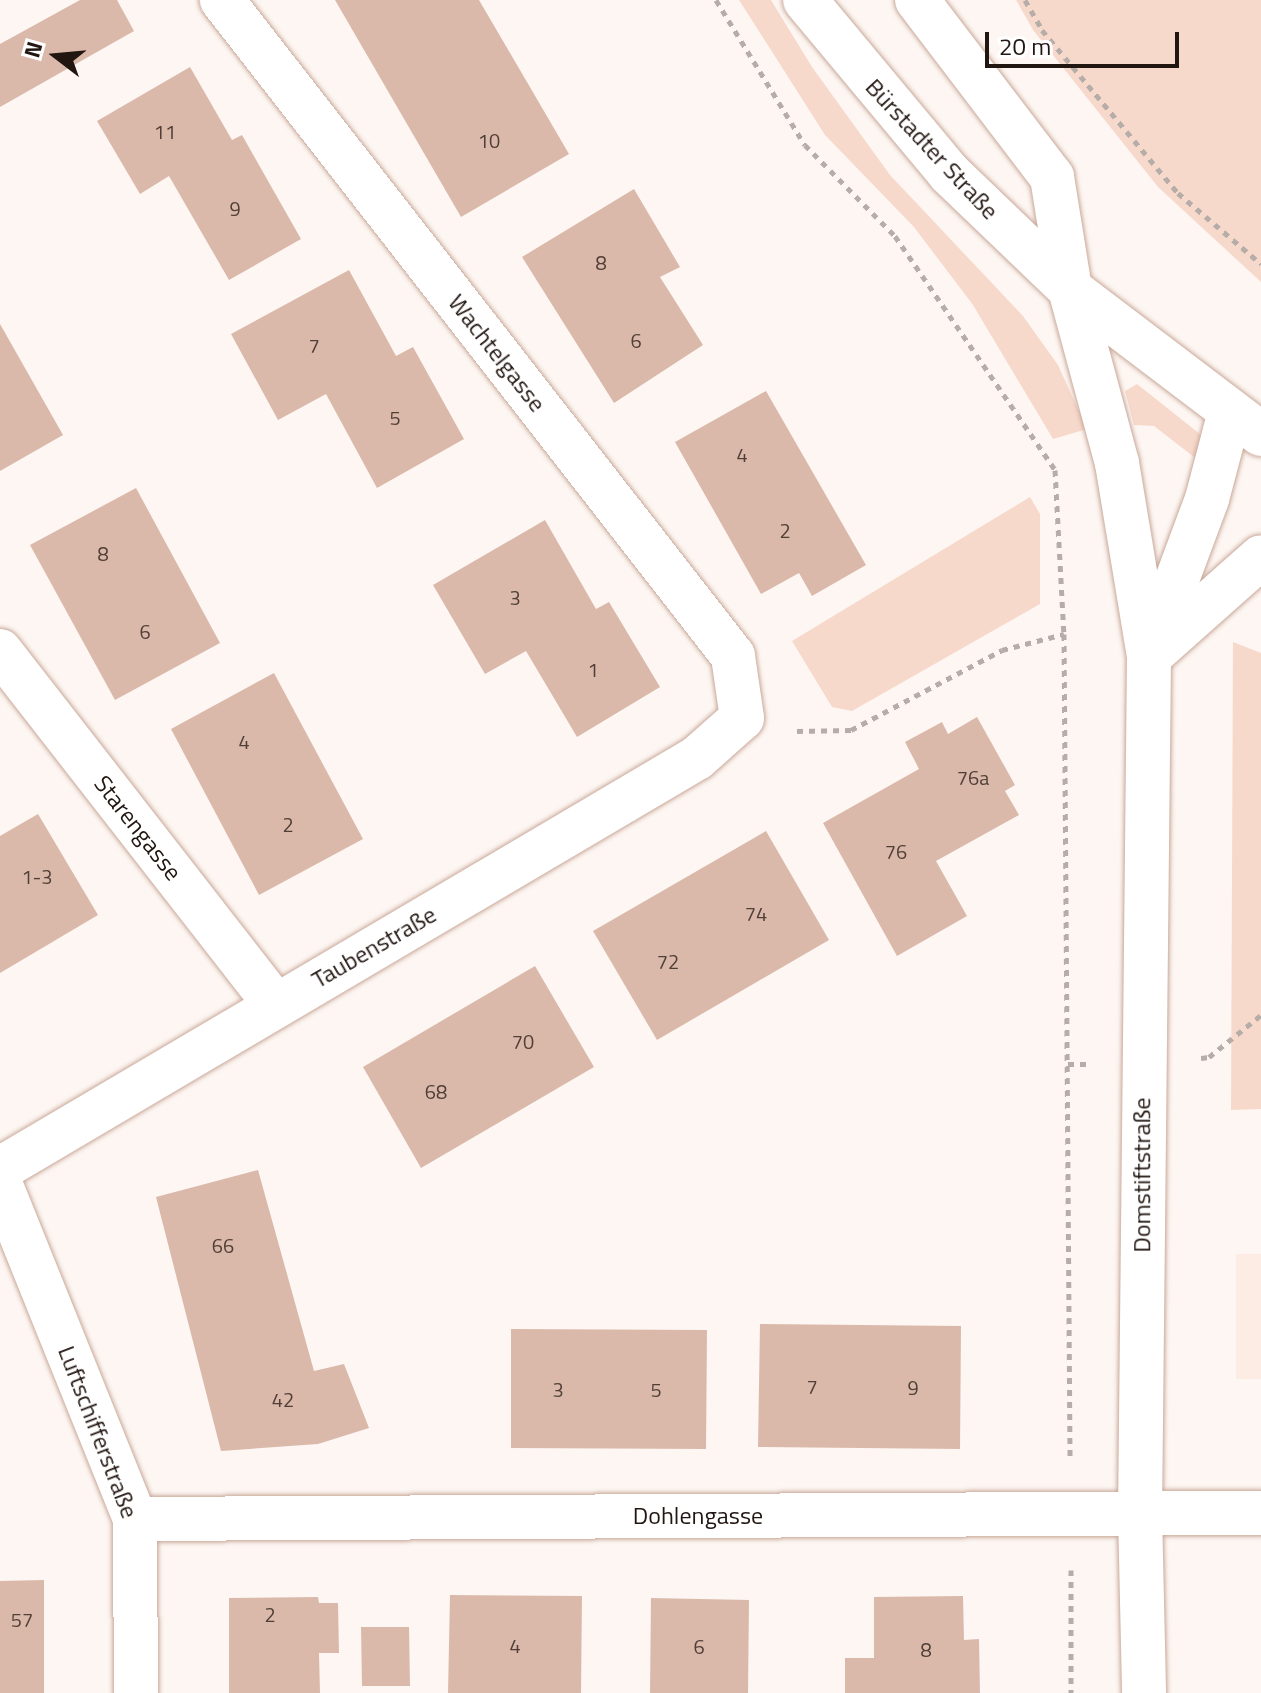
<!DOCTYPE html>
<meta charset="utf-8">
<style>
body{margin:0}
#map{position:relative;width:1261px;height:1693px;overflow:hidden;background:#fdf6f2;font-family:"Titillium Web",sans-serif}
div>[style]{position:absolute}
.built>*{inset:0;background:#fdece4}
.green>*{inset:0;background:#f7d9cc}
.building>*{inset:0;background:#dbb9aa}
.path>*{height:5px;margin-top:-2.5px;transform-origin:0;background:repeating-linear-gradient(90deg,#b6ada9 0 6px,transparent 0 12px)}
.roads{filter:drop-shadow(0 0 2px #c9a899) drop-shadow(0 0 2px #c9a899)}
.street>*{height:44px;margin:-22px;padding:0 22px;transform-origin:22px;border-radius:22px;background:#fff}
.secondary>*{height:44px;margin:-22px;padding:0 22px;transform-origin:22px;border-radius:22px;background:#fff}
span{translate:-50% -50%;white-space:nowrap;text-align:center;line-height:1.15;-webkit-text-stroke:8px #fff;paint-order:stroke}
.number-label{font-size:20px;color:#503f37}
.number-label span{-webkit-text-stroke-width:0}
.street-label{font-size:24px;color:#221611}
.north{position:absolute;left:16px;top:16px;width:80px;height:80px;-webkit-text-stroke:6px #fff;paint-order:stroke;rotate:286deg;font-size:22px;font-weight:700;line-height:32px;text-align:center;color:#221611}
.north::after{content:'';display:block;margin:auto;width:28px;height:36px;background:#221611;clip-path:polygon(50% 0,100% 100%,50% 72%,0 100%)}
.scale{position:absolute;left:985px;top:32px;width:194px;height:36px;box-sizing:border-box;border:4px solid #221611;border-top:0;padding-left:10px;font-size:24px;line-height:28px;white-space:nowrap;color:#221611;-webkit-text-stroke:6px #fff;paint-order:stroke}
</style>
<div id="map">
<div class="built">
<i style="clip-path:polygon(1236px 1254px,1261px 1254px,1261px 1379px,1236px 1379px)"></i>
</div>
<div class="green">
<i style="clip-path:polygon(739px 0,771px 0,812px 67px,890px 175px,1023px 316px,1058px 365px,1087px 429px,1053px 439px,973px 305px,914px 227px,825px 135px)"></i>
<i style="clip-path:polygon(1016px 0,1261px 0,1261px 282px,1158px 187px,1033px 30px)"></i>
<i style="clip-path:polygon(1137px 384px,1210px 442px,1203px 464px,1154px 426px,1134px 425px,1125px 391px)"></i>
<i style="clip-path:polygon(1030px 497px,1040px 514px,1040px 604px,852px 711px,832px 707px,792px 641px)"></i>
<i style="clip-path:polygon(1233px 642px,1261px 653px,1261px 1109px,1231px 1110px)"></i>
</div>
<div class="building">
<i style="clip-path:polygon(80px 0,117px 0,134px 31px,0 107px,0 44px)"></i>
<i style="clip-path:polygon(335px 0,479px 0,569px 154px,461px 217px)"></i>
<i style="clip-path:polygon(190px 67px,232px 140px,242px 135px,301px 239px,229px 280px,169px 176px,140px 194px,97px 121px)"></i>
<i style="clip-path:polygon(634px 189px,680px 267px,660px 277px,703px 345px,614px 403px,522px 257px)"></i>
<i style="clip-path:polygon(349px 270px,396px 356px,413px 347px,464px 439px,377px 488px,326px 394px,278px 420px,231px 334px)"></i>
<i style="clip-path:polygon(0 324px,63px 435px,0 471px)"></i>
<i style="clip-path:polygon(766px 391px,866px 565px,812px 596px,799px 573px,761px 594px,675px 442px)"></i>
<i style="clip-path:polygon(136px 488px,220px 643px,115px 700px,30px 545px)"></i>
<i style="clip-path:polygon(545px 520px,596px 609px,609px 602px,660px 687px,577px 737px,526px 651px,485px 674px,433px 585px)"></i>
<i style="clip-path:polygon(274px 673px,363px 839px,259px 895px,171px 729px)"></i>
<i style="clip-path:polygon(977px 717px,1015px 785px,1005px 791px,1019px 815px,936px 861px,967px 916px,897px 956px,823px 823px,919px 769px,905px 742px,942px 722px,948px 734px)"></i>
<i style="clip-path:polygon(38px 814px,98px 915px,0 973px,0 836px)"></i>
<i style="clip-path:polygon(766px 831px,829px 940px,657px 1040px,593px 931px)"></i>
<i style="clip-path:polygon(535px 966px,594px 1067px,421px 1168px,363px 1067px)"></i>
<i style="clip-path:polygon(258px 1170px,314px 1371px,344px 1364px,369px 1428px,318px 1444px,221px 1451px,156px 1197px)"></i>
<i style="clip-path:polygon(760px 1324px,961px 1326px,960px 1449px,758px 1447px)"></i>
<i style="clip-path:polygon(511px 1329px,707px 1330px,706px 1449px,511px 1448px)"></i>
<i style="clip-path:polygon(44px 1580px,44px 1693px,0 1693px,0 1581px)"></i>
<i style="clip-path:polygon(450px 1595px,582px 1596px,581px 1693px,448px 1693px)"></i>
<i style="clip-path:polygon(963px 1596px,964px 1640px,979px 1639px,980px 1693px,845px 1693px,845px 1658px,874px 1658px,874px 1597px)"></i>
<i style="clip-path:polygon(318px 1597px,319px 1603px,338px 1603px,339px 1653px,319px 1653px,320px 1693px,229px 1693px,229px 1598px)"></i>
<i style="clip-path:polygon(651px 1598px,749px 1600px,748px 1693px,650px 1693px)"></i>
<i style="clip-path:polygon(361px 1627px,409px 1627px,410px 1686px,362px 1686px)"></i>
</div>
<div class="path">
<i style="left:716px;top:0;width:170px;rotate:58.5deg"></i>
<i style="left:805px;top:145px;width:128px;rotate:45.3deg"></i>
<i style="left:895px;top:236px;width:283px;rotate:55.6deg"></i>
<i style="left:1055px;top:470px;width:164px;rotate:86.9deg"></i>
<i style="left:1064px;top:634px;width:826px;rotate:89.58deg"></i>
<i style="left:1025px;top:0;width:34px;rotate:60deg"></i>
<i style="left:1042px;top:30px;width:212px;rotate:50.2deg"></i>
<i style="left:1178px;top:193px;width:109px;rotate:40.5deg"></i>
<i style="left:797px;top:731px;width:54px;rotate:-1.1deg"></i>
<i style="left:851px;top:730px;width:171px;rotate:-27.9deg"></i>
<i style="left:1002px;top:650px;width:64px;rotate:-14.5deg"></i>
<i style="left:1201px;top:1058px;width:8px;rotate:-7deg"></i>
<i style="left:1209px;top:1057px;width:67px;rotate:-38.9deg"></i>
<i style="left:1068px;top:1064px;width:19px"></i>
<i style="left:1071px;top:1570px;width:123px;rotate:90deg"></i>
</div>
<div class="roads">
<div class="street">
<i style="left:1070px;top:289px;width:180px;rotate:74.9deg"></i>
<i style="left:1117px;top:463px;width:197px;rotate:80.6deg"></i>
<i style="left:1149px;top:657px;width:856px;rotate:90.6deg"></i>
<i style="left:1140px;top:1513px;width:180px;rotate:88.7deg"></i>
<i style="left:0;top:651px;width:449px;rotate:52.1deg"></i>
<i style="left:1153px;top:653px;width:144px;rotate:-41.6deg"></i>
<i style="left:1149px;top:655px;width:166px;rotate:-69.6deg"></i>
<i style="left:1207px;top:499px;width:90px;rotate:-75.2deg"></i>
<i style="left:0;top:1169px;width:809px;rotate:-30.53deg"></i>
<i style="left:697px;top:758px;width:60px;rotate:-41.6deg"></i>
<i style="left:742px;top:718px;width:63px;rotate:-98.3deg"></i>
<i style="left:733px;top:656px;width:832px;rotate:-127.92deg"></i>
<i style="left:0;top:1183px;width:362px;rotate:68.1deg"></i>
<i style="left:135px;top:1519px;width:174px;rotate:89.7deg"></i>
<i style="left:135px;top:1519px;width:1126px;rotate:-0.31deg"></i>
</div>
<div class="secondary">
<i style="left:805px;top:0;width:225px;rotate:50.2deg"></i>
<i style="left:949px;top:173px;width:168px;rotate:43.8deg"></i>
<i style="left:1070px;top:289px;width:240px;rotate:37.2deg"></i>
<i style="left:917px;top:0;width:223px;rotate:52.7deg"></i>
<i style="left:1052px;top:177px;width:113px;rotate:80.9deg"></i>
</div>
</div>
<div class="number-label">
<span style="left:165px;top:131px">11</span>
<span style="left:489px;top:140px">10</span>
<span style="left:235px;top:208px">9</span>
<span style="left:601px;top:262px">8</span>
<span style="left:636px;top:340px">6</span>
<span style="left:314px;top:345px">7</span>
<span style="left:395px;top:417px">5</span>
<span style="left:742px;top:454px">4</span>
<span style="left:785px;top:530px">2</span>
<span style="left:103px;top:553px">8</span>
<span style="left:515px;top:597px">3</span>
<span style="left:145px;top:631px">6</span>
<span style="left:593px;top:669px">1</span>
<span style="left:244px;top:741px">4</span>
<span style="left:973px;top:777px">76a</span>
<span style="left:288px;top:824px">2</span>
<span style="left:896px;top:851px">76</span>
<span style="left:37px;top:876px">1-3</span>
<span style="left:756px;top:913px">74</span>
<span style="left:668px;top:961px">72</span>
<span style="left:523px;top:1041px">70</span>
<span style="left:436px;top:1091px">68</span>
<span style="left:223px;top:1245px">66</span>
<span style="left:812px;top:1386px">7</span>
<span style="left:913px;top:1387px">9</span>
<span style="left:558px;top:1389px">3</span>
<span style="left:656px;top:1389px">5</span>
<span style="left:283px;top:1399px">42</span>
<span style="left:270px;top:1614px">2</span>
<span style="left:22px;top:1619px">57</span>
<span style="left:515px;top:1645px">4</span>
<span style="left:699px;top:1646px">6</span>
<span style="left:926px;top:1649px">8</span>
</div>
<div class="street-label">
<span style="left:932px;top:149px;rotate:47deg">Bürstadter Straße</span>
<span style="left:497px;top:353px;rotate:52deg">Wachtelgasse</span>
<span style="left:138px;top:828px;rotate:52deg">Starengasse</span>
<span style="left:374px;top:947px;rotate:-30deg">Taubenstraße</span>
<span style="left:1142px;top:1175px;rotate:-90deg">Domstiftstraße</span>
<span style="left:98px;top:1432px;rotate:69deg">Luftschifferstraße</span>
<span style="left:698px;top:1516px">Dohlengasse</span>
</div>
<div class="north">N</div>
<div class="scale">20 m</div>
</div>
